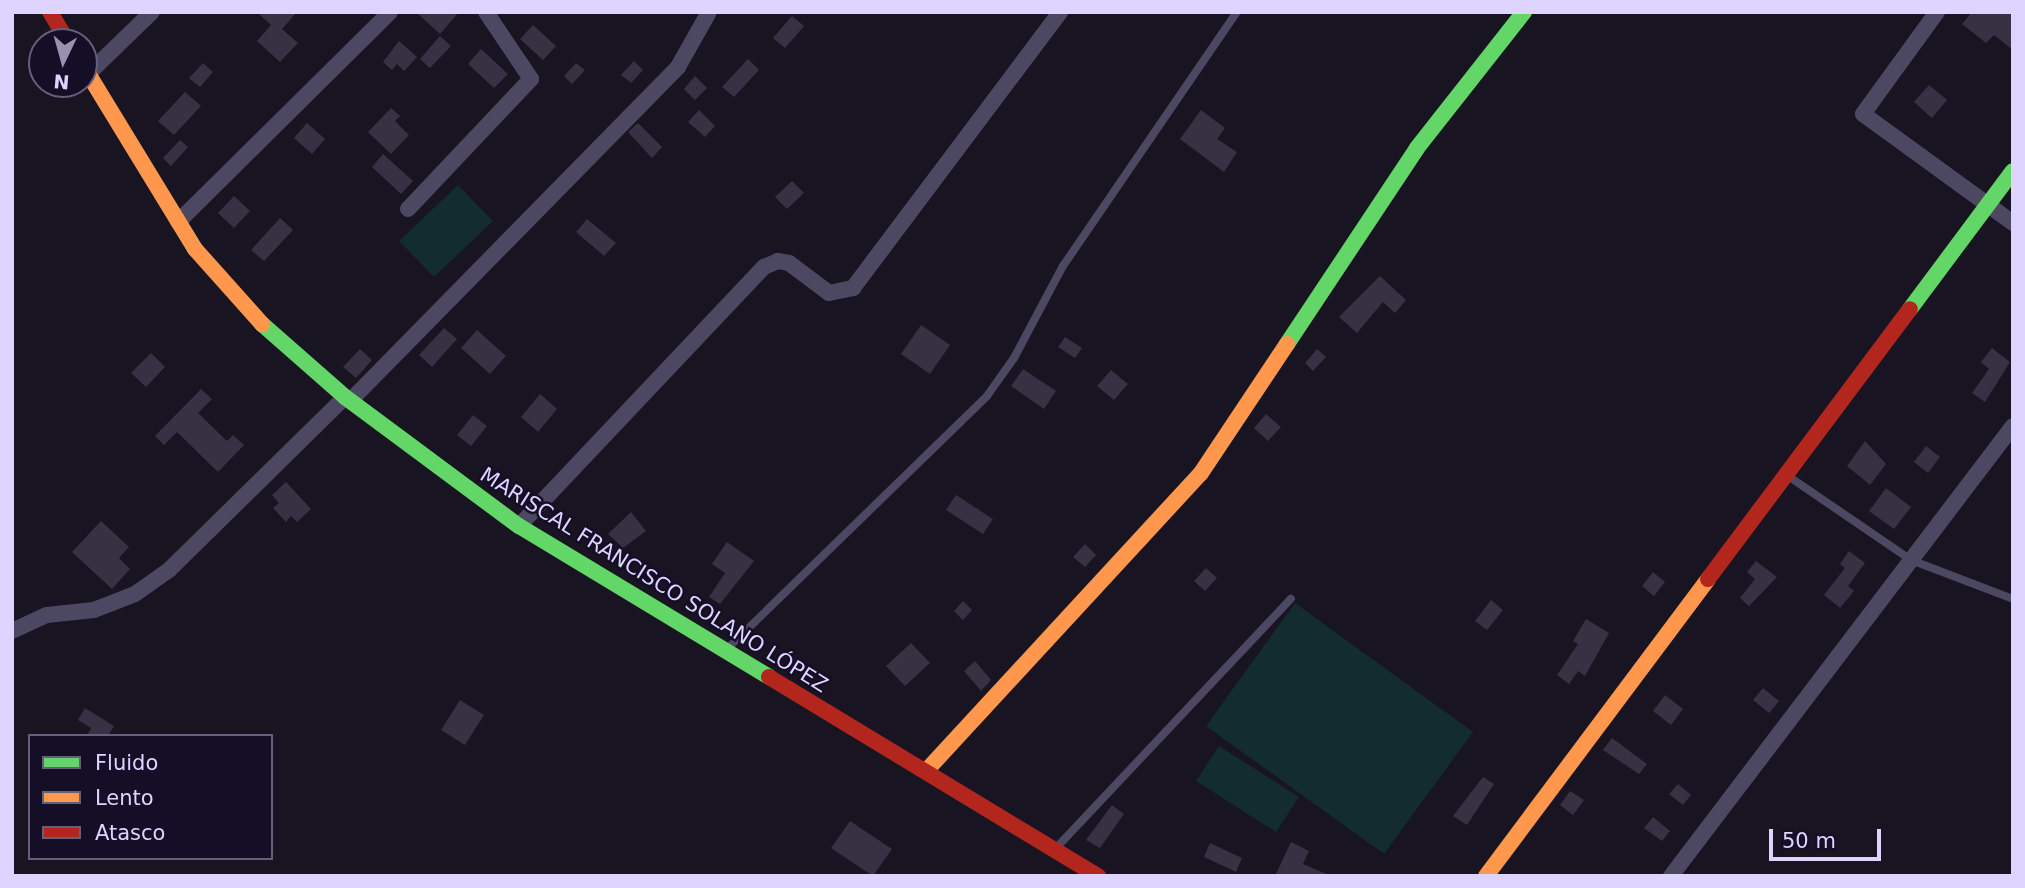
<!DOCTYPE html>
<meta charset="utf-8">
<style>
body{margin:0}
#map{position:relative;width:2025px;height:888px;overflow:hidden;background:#181421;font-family:"DejaVu Sans",sans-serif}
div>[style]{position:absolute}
.green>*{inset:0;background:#122c30}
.building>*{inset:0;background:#363243}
.lane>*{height:8px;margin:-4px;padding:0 4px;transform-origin:4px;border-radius:4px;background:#4c4862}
.street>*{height:16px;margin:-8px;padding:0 8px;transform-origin:8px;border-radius:8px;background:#4c4862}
.fast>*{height:16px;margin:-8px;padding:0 8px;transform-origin:8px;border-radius:8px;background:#63d668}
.slow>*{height:16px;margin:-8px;padding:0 8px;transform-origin:8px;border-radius:8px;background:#ff974d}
.jam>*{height:16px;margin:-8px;padding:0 8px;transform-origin:8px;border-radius:8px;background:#b3261e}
span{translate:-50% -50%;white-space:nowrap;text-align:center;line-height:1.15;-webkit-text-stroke:5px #150e27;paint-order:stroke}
.street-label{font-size:21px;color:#ddd5ff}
.frame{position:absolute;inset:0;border:14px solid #ddd5ff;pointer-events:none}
.legend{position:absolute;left:28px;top:734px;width:245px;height:126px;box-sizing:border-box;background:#150e27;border:2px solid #655e7d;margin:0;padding:9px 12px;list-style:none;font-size:21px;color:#ddd5ff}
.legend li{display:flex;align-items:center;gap:14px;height:35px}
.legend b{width:35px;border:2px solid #655e7d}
.north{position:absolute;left:28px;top:28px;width:70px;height:70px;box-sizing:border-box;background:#150e27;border:2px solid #655e7d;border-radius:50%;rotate:185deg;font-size:19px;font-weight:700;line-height:28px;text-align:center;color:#ddd5ff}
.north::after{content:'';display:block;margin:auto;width:24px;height:32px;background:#9891b1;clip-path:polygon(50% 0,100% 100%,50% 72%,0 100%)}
.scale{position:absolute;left:1769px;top:829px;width:112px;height:32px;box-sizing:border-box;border:4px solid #ddd5ff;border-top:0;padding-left:9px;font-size:21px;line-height:24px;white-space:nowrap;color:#ddd5ff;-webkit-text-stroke:5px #150e27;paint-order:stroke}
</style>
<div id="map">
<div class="green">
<i style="clip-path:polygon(458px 185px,493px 221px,434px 277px,399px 241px)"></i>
<i style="clip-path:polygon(1295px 603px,1473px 732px,1384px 854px,1206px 726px)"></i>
<i style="clip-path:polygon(1219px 746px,1299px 797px,1276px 832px,1196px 781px)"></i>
</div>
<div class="building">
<i style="clip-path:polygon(257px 12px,297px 12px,282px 29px,298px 43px,280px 62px,257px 41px,271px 25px)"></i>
<i style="clip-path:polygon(416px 12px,459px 12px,440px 34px)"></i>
<i style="clip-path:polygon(1972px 12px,2013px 12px,2013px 50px,1994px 35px,1986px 43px,1962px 24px)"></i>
<i style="clip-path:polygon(792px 16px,804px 26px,785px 48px,773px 38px)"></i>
<i style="clip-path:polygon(533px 25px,556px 46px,543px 60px,520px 39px)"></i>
<i style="clip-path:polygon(440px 36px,451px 46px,430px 68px,420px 59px)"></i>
<i style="clip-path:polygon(399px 41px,417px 57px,404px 71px,397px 64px,392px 70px,383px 62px)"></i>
<i style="clip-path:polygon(481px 49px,508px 74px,494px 88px,468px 64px)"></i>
<i style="clip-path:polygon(748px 59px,759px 70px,734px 97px,722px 87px)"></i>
<i style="clip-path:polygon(634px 61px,643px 70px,631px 83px,621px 75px)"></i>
<i style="clip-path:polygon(203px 63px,213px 72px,200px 87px,189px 78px)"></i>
<i style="clip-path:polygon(576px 63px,585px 70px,572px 84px,564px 76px)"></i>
<i style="clip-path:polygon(695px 76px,707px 88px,695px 100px,684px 89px)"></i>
<i style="clip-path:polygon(1929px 85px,1947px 100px,1932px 118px,1914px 102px)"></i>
<i style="clip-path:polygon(185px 92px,201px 106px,174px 135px,158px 121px)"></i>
<i style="clip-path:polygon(391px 108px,400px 116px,395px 121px,409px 135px,391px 154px,368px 132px)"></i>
<i style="clip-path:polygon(699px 110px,715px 126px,705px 137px,688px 122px)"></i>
<i style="clip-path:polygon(1201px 110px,1225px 128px,1217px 139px,1237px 152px,1224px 172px,1180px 139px)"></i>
<i style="clip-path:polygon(307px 123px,325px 139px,312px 154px,294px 138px)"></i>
<i style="clip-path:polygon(638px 123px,662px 147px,652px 158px,628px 132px)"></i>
<i style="clip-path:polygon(180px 140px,188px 147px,171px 166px,163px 158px)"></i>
<i style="clip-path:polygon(383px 154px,413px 181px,401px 194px,372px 167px)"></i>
<i style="clip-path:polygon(792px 181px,804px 193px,787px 209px,775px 197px)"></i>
<i style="clip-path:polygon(234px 196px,250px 211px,234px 228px,218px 213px)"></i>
<i style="clip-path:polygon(280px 218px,293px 230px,264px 261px,251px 250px)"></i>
<i style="clip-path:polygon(587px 219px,616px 243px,604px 256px,576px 232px)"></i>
<i style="clip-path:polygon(1380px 276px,1406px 300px,1395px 313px,1383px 302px,1357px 333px,1339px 317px)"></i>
<i style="clip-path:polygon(921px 325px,950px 345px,930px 374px,901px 354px)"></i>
<i style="clip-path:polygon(444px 328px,457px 339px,432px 367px,419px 355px)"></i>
<i style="clip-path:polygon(477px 330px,506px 356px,490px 374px,461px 348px)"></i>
<i style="clip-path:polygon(1065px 337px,1082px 348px,1075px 358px,1058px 347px)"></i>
<i style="clip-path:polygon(1992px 348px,2010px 362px,1985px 402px,1972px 393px,1989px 369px,1981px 362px)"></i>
<i style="clip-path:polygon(360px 349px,372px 360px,356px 378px,343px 367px)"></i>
<i style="clip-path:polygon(1317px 349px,1326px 357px,1313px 371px,1305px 363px)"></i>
<i style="clip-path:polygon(151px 353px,165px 367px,146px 387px,131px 373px)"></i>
<i style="clip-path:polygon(1023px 369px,1056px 391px,1044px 409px,1011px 386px)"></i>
<i style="clip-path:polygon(1111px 370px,1128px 384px,1114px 400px,1097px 386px)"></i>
<i style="clip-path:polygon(201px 389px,212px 399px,198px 413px,227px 441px,233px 435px,244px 445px,218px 472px,177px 432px,164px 445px,155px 436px)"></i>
<i style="clip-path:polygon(540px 394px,557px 409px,538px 432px,521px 417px)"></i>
<i style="clip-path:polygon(1266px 414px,1281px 427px,1268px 441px,1254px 428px)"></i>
<i style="clip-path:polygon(473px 415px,487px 426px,471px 446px,457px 435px)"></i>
<i style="clip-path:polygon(1865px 441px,1886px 464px,1870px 485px,1847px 466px)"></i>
<i style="clip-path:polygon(1926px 446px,1940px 457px,1928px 473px,1914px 462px)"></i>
<i style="clip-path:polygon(286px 482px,311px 509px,297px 522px,291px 516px,286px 522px,273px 508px,279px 503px,272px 495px)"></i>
<i style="clip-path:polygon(1886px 488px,1911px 507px,1894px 529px,1869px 511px)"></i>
<i style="clip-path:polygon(956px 495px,993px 519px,983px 534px,946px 510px)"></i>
<i style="clip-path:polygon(631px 512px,646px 531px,623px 548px,608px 534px)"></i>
<i style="clip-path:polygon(101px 521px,129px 547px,119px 558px,130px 569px,112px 589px,72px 552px)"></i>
<i style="clip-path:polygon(727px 542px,754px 561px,720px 604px,709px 597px,725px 573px,712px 564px)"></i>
<i style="clip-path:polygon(1085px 544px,1096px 555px,1085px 567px,1073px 557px)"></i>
<i style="clip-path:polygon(1849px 551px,1865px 563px,1848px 586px,1854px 591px,1840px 608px,1824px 595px,1845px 568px,1840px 564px)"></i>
<i style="clip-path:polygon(1756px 561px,1777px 577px,1749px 606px,1740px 598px,1755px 579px,1747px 572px)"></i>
<i style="clip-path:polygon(1206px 568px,1217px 578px,1205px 591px,1194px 581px)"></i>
<i style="clip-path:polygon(1653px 572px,1665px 582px,1654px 596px,1642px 586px)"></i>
<i style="clip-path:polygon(1491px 600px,1503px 610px,1487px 630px,1475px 621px)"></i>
<i style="clip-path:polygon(963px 601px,972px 610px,963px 620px,954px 611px)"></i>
<i style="clip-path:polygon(1586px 619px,1609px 633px,1585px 676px,1578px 671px,1569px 684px,1557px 675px,1578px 644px,1573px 641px)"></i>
<i style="clip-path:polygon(911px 643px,930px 663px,905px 686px,886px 666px)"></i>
<i style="clip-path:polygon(975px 661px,991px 680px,981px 691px,964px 671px)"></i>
<i style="clip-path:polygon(1763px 688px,1779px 701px,1769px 713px,1753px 700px)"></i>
<i style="clip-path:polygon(1665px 695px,1683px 709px,1671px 725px,1653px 711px)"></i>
<i style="clip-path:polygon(460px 700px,484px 715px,465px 745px,441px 730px)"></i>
<i style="clip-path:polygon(85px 708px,114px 726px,108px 736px,87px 736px,91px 728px,78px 720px)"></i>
<i style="clip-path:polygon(1612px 738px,1647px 764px,1639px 774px,1603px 750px)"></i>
<i style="clip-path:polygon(1483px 777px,1494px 784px,1467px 825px,1453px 816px)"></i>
<i style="clip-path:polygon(1678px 784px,1691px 795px,1683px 805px,1669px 794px)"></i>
<i style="clip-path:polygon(1570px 791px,1584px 800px,1573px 815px,1560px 805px)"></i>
<i style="clip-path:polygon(1112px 805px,1124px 814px,1100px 848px,1086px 840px)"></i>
<i style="clip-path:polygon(1653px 817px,1670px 831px,1662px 841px,1644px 828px)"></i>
<i style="clip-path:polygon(850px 821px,892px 849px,873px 876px,831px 848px)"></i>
<i style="clip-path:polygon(1291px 842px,1309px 851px,1303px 864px,1331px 876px,1275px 876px)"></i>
<i style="clip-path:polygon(1210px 843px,1242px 858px,1236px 872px,1204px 857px)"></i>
</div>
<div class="lane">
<i style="left:1788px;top:476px;width:149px;rotate:34.3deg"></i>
<i style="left:1911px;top:560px;width:109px;rotate:20.9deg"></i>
<i style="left:728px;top:648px;width:361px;rotate:-44.2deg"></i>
<i style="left:987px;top:396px;width:47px;rotate:-54.6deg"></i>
<i style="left:1014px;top:358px;width:104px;rotate:-62deg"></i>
<i style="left:1063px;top:266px;width:308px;rotate:-55.6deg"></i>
<i style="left:1057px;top:847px;width:341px;rotate:-46.7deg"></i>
</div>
<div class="street">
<i style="left:1937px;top:12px;width:126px;rotate:126deg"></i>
<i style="left:1863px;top:114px;width:185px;rotate:36deg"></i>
<i style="left:88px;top:74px;width:89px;rotate:-44.1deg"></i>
<i style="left:408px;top:209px;width:179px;rotate:-46.6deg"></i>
<i style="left:531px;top:79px;width:81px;rotate:-123.9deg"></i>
<i style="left:178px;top:222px;width:298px;rotate:-44.7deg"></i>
<i style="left:350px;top:401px;width:468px;rotate:-45.5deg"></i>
<i style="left:678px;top:67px;width:63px;rotate:-60.6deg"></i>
<i style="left:519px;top:526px;width:357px;rotate:-46.6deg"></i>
<i style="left:764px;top:267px;width:15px;rotate:-23deg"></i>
<i style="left:778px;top:261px;width:11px;rotate:10deg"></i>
<i style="left:789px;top:263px;width:50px;rotate:36.9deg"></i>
<i style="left:829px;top:293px;width:25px;rotate:-12deg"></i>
<i style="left:853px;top:288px;width:345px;rotate:-53.1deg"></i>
<i style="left:12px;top:631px;width:38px;rotate:-25deg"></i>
<i style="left:47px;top:615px;width:47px;rotate:-6.1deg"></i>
<i style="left:94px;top:610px;width:44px;rotate:-21.3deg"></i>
<i style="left:135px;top:594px;width:42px;rotate:-35.2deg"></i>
<i style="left:169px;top:570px;width:247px;rotate:-44.5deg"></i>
<i style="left:1671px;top:876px;width:565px;rotate:-52.77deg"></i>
</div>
<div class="fast">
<i style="left:1910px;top:309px;width:172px;rotate:-53.3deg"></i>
<i style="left:262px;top:324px;width:111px;rotate:41.3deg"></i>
<i style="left:345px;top:397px;width:217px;rotate:36.6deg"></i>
<i style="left:519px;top:526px;width:292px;rotate:31.1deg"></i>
<i style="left:1287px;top:344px;width:235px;rotate:-56.4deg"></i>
<i style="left:1417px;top:148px;width:173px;rotate:-51.8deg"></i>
</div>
<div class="slow">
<i style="left:84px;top:67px;width:213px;rotate:58.6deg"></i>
<i style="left:195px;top:249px;width:101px;rotate:48.2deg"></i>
<i style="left:926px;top:771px;width:405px;rotate:-47.3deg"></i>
<i style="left:1201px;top:473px;width:155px;rotate:-56.3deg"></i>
<i style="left:1486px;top:876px;width:371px;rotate:-53.2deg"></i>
</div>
<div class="jam">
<i style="left:50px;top:12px;width:35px;rotate:59deg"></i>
<i style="left:1708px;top:579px;width:337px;rotate:-53.2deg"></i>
<i style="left:769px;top:677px;width:385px;rotate:31.2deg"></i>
</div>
<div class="street-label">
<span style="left:654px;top:580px;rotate:32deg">MARISCAL FRANCISCO SOLANO LÓPEZ</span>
</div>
<div class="frame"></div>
<ul class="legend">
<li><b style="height:9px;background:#63d668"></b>Fluido</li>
<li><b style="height:9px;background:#ff974d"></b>Lento</li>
<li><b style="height:9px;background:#b3261e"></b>Atasco</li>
</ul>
<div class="north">N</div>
<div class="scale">50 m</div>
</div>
